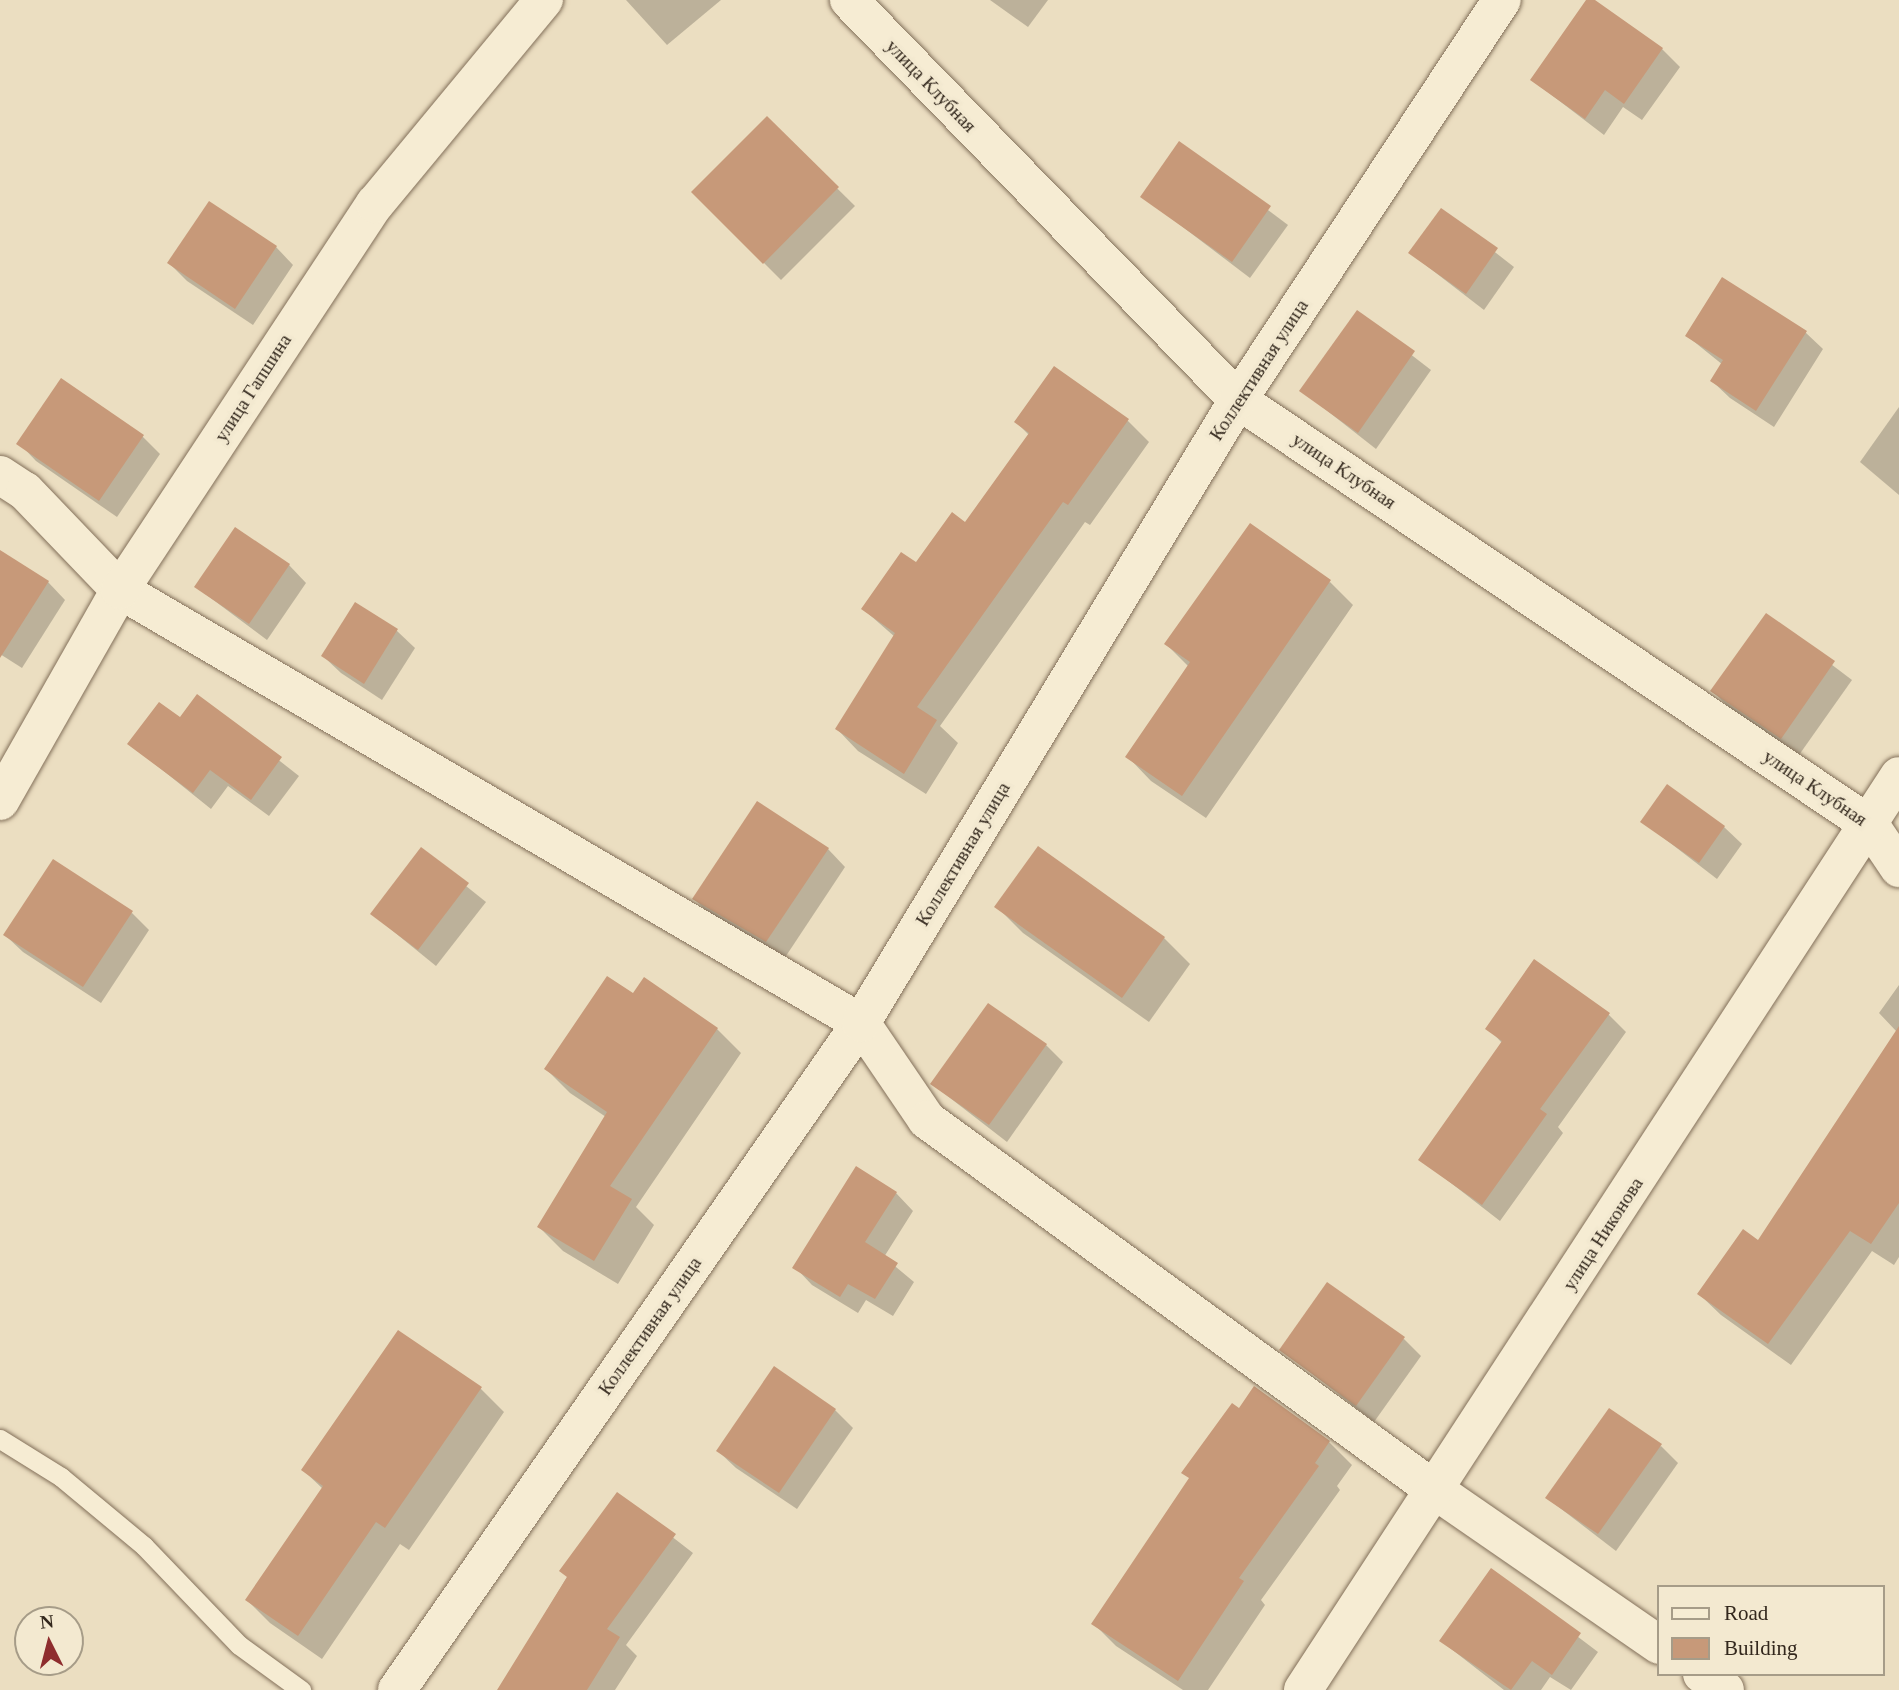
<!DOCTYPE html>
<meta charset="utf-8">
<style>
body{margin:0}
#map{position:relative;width:1899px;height:1690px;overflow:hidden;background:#ebdec1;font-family:Georgia,serif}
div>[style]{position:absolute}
.shadow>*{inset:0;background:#0003}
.building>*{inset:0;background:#c79979}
.roads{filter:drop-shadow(0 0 2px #83705a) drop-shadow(0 0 2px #83705a)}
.lane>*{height:19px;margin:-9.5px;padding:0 9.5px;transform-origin:9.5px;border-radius:9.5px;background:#f6ecd3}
.street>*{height:38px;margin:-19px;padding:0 19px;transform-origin:19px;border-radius:19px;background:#f6ecd3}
span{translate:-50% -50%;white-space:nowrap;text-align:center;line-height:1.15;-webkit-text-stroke:7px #f3e9d0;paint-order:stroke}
.street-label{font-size:19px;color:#33281d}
.legend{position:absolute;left:1657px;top:1585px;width:228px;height:91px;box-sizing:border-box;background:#f3e9d0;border:2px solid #a69c88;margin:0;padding:9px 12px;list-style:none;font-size:21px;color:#33281d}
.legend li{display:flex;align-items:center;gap:14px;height:35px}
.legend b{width:35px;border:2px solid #a69c88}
.north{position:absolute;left:14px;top:1606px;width:70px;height:70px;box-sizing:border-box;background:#f3e9d0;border:2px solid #a69c88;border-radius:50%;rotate:354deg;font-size:19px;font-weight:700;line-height:28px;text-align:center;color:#33281d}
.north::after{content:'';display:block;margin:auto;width:24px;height:32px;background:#8e2d2e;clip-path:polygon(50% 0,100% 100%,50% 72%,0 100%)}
</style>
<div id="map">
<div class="shadow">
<i style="clip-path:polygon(626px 0,721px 0,667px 45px)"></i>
<i style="clip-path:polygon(990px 0,1048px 0,1028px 27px)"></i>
<i style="clip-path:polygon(1588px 0,1662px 49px,1680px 67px,1642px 120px,1623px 107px,1604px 135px,1532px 80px)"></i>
<i style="clip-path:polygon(767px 119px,855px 206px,781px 280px,693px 192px)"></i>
<i style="clip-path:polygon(1179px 144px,1288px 225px,1250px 278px,1142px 196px)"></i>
<i style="clip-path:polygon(1441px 210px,1514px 267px,1484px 310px,1410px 253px)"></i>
<i style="clip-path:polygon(276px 247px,293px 265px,253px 325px,187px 281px,169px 263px)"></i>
<i style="clip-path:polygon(1357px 313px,1431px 370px,1376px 449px,1302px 391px)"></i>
<i style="clip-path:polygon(1805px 332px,1823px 349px,1774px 427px,1730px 398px,1712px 381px,1723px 365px,1687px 336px)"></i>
<i style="clip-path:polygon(1054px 368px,1128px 421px,1149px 442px,1090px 525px,1085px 522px,940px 726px,958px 743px,926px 794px,858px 751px,837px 729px,895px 637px,863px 609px,966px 524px,1030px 436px,1016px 422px)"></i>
<i style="clip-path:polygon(62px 381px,143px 437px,160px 454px,117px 517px,36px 461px,19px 443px)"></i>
<i style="clip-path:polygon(1899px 407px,1899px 495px,1860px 462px)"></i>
<i style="clip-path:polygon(0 552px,48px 582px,65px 600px,22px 668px,0 654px)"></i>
<i style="clip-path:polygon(289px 565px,306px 583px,267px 640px,196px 587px)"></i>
<i style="clip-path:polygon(1330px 582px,1353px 605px,1206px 818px,1151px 781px,1128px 757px,1189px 667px,1166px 644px)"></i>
<i style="clip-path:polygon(356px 604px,397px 631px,415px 648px,382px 700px,341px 673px,323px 656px)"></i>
<i style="clip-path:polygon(1766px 615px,1852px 680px,1799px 755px,1730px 708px,1712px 691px)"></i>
<i style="clip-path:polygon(197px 696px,299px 776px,269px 816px,228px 786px,211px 809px,130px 744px,180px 719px)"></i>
<i style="clip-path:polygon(1643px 822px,1724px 827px,1742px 844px,1717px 879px)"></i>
<i style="clip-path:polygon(828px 849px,845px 867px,784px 959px,712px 916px,694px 899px)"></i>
<i style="clip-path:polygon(421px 850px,486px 902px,436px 966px,372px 914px)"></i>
<i style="clip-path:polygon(997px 907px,1164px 938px,1190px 964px,1149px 1022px,1023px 933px)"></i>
<i style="clip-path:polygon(132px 913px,149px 930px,101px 1003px,23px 952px,5px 935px)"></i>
<i style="clip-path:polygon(1899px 985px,1899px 1257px,1894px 1265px,1872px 1251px,1791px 1365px,1721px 1315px,1699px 1294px,1759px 1242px,1897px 1032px,1879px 1013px)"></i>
<i style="clip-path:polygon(633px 996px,717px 1029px,741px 1053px,636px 1207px,654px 1225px,618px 1284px,563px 1251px,539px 1227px,606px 1117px,570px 1093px,546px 1069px)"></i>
<i style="clip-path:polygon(1608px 1014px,1626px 1032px,1558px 1127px,1563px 1133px,1500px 1221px,1420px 1159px,1502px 1043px,1488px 1028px)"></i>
<i style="clip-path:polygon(1046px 1045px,1063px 1062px,1007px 1142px,932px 1084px)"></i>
<i style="clip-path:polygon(896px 1193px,913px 1211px,884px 1257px,914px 1282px,893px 1316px,866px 1300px,858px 1313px,812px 1285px,795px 1267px)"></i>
<i style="clip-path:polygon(1404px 1339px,1421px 1356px,1374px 1422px,1282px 1350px)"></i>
<i style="clip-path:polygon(480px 1388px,504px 1412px,409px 1550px,400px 1544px,322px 1659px,270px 1623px,247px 1600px,323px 1489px,303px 1470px)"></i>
<i style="clip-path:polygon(1255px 1388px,1329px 1442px,1352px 1465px,1337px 1486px,1340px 1490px,1261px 1600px,1265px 1605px,1208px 1690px,1183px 1690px,1116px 1646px,1094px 1624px)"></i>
<i style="clip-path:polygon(835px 1410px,853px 1428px,797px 1509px,736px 1468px,718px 1451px)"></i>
<i style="clip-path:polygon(1661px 1446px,1678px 1463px,1616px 1551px,1547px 1498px)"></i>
<i style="clip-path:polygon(617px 1494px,693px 1553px,626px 1645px,637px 1656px,615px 1690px,499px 1690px)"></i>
<i style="clip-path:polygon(1491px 1571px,1598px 1652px,1571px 1690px,1550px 1677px,1541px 1690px,1504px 1690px,1441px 1641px)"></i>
</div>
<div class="building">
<i style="clip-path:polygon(1586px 0,1595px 0,1663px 48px,1624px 104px,1605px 90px,1585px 119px,1530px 80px)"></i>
<i style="clip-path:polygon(767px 116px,839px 187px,763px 264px,691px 192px)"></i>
<i style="clip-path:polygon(1179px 141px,1271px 206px,1232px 262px,1140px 197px)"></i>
<i style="clip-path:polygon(209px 201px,277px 246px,235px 309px,167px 263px)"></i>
<i style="clip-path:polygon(1441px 208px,1498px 248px,1466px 294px,1408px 253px)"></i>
<i style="clip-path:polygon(1722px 277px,1807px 331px,1756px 411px,1710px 381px,1723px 360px,1685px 336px)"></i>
<i style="clip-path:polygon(1357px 310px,1415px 351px,1358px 433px,1299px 391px)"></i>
<i style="clip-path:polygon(1054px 366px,1129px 419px,1068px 505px,1063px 502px,917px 707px,937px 720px,904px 774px,835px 729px,895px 633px,861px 609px,901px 552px,916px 562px,952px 512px,965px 522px,1029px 433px,1014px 422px)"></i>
<i style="clip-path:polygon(61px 378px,144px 435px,99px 501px,16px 444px)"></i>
<i style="clip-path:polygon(1250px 523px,1331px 580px,1182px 796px,1125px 757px,1190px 662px,1164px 644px)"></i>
<i style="clip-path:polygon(235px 527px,290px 564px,249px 624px,194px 587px)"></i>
<i style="clip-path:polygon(0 550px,49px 581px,0 658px)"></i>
<i style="clip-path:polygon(355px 602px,398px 629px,364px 684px,321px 656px)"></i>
<i style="clip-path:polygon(1766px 613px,1835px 661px,1781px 739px,1710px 691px)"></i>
<i style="clip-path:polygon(197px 694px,282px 757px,251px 800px,210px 770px,193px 793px,127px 744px,159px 702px,180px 717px)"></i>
<i style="clip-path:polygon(1667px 784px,1725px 826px,1699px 863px,1640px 822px)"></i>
<i style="clip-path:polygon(757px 801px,829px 848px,766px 942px,692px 899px)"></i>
<i style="clip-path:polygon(1038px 846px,1165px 937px,1122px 998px,994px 907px)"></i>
<i style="clip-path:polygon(421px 847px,469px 883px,418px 950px,370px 914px)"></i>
<i style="clip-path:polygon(53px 859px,133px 911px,83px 987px,3px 935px)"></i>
<i style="clip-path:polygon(1534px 959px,1610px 1013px,1540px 1109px,1547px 1114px,1482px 1205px,1418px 1160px,1502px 1041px,1485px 1029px)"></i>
<i style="clip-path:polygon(607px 976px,633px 993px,644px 977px,718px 1028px,610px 1186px,632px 1199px,594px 1261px,537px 1227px,607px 1112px,544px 1069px)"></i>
<i style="clip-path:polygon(988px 1003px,1047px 1044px,989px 1125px,930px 1084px)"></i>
<i style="clip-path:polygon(1899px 1026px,1899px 1203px,1871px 1244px,1850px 1231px,1768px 1344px,1697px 1294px,1743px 1229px,1758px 1240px)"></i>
<i style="clip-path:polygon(856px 1166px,897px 1192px,865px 1242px,898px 1263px,875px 1299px,848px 1284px,840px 1297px,792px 1268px)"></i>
<i style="clip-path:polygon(1327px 1282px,1405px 1337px,1356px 1406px,1279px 1350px)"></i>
<i style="clip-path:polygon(398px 1330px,482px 1387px,385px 1528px,376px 1522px,298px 1636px,245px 1600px,323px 1486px,301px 1470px)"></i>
<i style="clip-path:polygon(774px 1366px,836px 1409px,779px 1493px,716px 1451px)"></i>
<i style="clip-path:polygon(1254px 1386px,1330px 1441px,1315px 1463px,1319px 1466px,1239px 1578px,1244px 1581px,1178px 1681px,1091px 1624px,1189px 1478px,1181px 1473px,1232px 1403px,1239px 1408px)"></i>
<i style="clip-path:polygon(1609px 1408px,1662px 1444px,1598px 1534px,1545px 1498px)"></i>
<i style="clip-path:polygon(617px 1492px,676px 1534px,607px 1629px,620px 1637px,587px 1690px,497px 1690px,567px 1577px,559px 1571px)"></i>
<i style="clip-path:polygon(1491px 1568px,1581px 1633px,1552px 1675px,1532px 1661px,1511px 1690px,1439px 1641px)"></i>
</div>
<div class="roads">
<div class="lane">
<i style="left:0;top:1439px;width:72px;rotate:31.9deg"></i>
<i style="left:61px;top:1477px;width:108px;rotate:39.7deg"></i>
<i style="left:144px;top:1546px;width:137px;rotate:46.2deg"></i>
<i style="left:239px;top:1645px;width:77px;rotate:36deg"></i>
</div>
<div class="street">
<i style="left:849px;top:0;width:558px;rotate:45.8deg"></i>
<i style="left:1238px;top:400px;width:762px;rotate:33.92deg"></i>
<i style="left:1870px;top:825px;width:52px;rotate:56deg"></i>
<i style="left:0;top:475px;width:30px;rotate:33deg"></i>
<i style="left:25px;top:491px;width:137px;rotate:46.2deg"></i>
<i style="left:120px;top:590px;width:858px;rotate:30.3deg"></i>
<i style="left:861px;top:1023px;width:117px;rotate:55.8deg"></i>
<i style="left:927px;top:1120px;width:630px;rotate:36.09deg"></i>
<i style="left:1436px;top:1491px;width:271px;rotate:34.6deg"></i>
<i style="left:0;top:801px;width:243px;rotate:-60.4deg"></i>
<i style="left:120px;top:590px;width:463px;rotate:-56.6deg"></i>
<i style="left:375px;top:204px;width:265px;rotate:-50.4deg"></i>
<i style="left:1702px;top:1674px;width:28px;rotate:35deg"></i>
<i style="left:397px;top:1690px;width:813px;rotate:-55.18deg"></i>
<i style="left:861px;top:1023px;width:728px;rotate:-58.82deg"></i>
<i style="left:1238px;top:400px;width:479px;rotate:-56.6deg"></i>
<i style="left:1303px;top:1690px;width:1091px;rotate:-56.89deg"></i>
</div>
</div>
<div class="street-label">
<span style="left:931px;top:86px;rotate:46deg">улица Клубная</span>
<span style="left:1259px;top:370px;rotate:-57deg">Коллективная улица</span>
<span style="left:253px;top:388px;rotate:-57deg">улица Гапшина</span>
<span style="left:1344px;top:471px;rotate:34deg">улица Клубная</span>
<span style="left:1815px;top:788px;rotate:34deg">улица Клубная</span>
<span style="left:963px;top:854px;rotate:-59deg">Коллективная улица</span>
<span style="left:1603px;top:1234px;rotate:-57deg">улица Никонова</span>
<span style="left:650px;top:1326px;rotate:-55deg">Коллективная улица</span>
</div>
<ul class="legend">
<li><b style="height:9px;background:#f6ecd3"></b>Road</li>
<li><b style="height:19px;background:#c79979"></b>Building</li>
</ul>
<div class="north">N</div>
</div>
